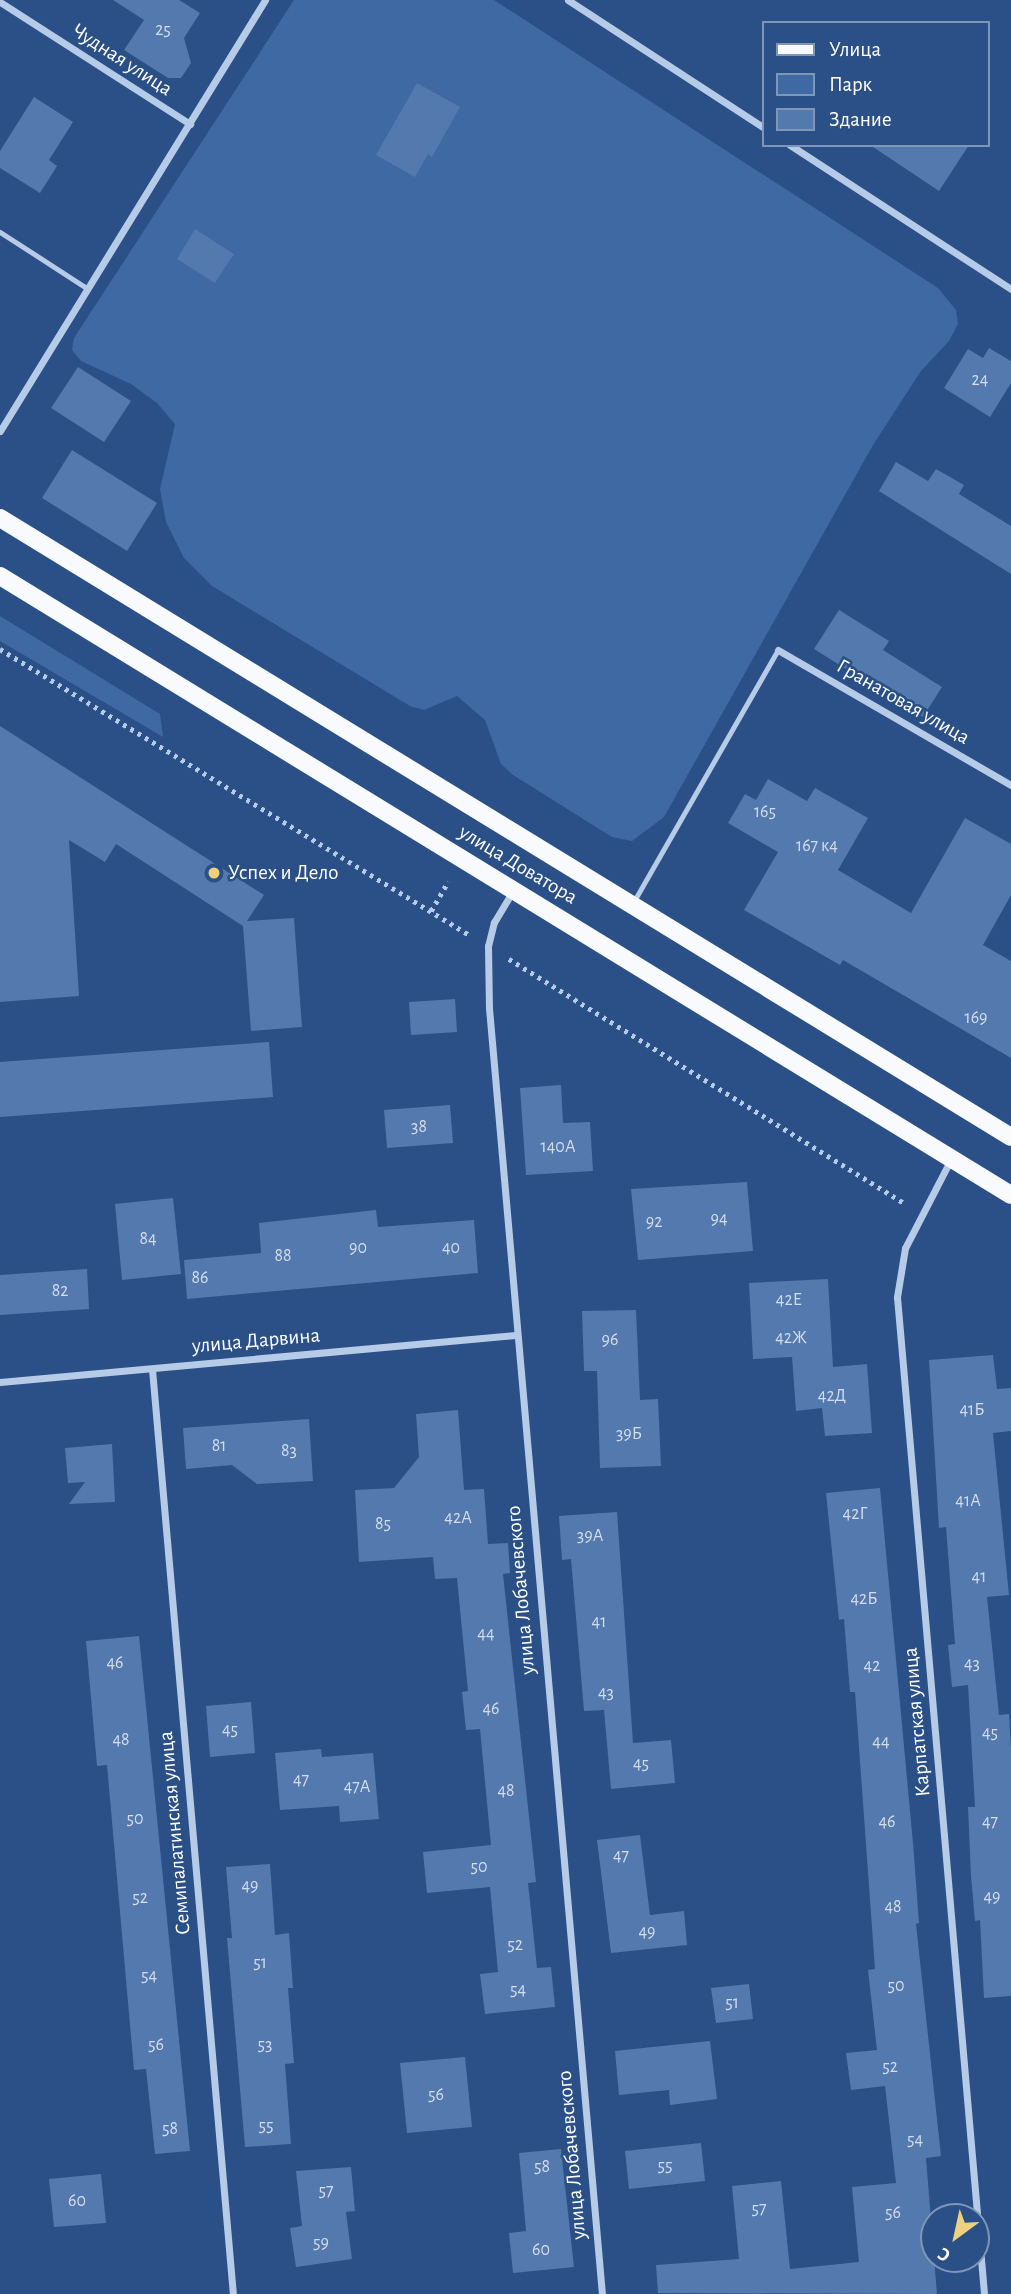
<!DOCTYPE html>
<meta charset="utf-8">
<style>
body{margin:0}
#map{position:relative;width:1011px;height:2294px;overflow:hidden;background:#2a5087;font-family:"Alegreya Sans",sans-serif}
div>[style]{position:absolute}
.green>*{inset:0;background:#3f69a3}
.building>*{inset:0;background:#5379ae}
.path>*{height:4.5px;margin-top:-2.25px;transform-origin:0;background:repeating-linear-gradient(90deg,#b6cbe8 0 3.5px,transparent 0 8.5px)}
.service>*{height:5px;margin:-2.5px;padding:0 2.5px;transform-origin:2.5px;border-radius:2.5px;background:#b6cbe8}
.minor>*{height:7px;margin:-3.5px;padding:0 3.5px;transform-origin:3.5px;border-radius:3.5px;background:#b6cbe8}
.primary>*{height:18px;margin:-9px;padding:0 9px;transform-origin:9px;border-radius:9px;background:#f8fafe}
.dots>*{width:19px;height:19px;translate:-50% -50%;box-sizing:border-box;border:4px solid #2a5087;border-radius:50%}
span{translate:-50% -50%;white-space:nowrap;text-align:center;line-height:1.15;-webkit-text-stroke:5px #2a5087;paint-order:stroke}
.number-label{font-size:18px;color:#d4deeb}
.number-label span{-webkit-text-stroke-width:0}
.street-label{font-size:21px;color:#fff}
.poi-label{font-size:21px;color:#fff}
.left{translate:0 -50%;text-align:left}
.legend{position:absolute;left:762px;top:21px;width:228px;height:126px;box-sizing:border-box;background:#2a5087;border:2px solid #7f96b7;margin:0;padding:9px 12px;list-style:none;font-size:21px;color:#fff}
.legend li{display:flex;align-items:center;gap:14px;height:35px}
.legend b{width:35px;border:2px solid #7f96b7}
.north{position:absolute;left:920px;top:2203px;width:70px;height:70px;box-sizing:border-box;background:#2a5087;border:2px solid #7f96b7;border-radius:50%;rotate:213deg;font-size:19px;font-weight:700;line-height:28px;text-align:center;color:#fff}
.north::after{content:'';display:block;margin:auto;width:24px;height:32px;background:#eed17e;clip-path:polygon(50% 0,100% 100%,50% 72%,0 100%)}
</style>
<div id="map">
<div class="green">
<i style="clip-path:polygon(294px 0,494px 0,938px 288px,956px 310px,958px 324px,949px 341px,921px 371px,873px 445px,664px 817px,632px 841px,612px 837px,513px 775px,501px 764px,485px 720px,457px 696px,424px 710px,410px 706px,212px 586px,184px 558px,166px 522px,160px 489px,175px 424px,157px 403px,131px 384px,81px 361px,72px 350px,74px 338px)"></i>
<i style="clip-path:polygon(0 616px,160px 714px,163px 737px,0 641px)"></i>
</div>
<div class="building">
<i style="clip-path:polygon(113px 0,179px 0,200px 13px,184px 38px,191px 63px,181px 78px,168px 78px,124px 50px,144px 20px)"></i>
<i style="clip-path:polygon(417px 83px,460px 107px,432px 157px,428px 154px,415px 177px,376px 155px)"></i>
<i style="clip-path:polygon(34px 97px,73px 122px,49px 160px,57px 166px,40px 193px,0 168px,0 151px)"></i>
<i style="clip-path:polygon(870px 145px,969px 145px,939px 191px)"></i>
<i style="clip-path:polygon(195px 229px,234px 254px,215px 283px,177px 259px)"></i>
<i style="clip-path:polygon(989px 348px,1011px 361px,1011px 383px,990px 417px,944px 388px,968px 349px,983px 358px)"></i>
<i style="clip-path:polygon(78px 367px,131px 401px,104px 442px,51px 408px)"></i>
<i style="clip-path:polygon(72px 450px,157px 503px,127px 551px,42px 498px)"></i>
<i style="clip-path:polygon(896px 462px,928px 481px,936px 469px,964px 485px,959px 494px,1011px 526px,1011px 574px,879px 491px)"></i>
<i style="clip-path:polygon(839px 610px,889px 641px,883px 650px,942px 687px,923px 717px,814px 649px)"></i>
<i style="clip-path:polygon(0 726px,264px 895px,247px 921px,294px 918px,302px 1027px,251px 1031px,243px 926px,116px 844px,105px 862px,69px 840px,79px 996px,0 1002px)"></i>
<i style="clip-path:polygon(768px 779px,807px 801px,815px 788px,868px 818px,838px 870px,911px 913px,965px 818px,1011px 844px,1011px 895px,983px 945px,1011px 961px,1011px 1058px,843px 960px,840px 965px,744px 910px,778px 852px,728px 823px,745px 794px,756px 800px)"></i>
<i style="clip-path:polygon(455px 999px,457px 1032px,411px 1035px,409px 1002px)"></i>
<i style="clip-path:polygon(269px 1042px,273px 1097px,0 1117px,0 1062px)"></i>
<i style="clip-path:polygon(561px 1085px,563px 1123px,590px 1122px,593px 1171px,526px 1175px,520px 1088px)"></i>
<i style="clip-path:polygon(450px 1105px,453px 1143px,387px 1148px,384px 1110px)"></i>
<i style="clip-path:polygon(747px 1182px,753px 1251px,638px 1260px,631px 1189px)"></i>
<i style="clip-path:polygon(173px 1198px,181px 1274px,122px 1280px,115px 1204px)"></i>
<i style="clip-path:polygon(376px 1210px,378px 1227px,474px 1220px,478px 1273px,187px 1299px,184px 1260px,261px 1253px,259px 1223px)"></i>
<i style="clip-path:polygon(87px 1269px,89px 1309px,0 1315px,0 1275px)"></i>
<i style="clip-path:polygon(828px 1279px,833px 1367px,867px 1364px,872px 1433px,825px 1436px,822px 1408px,796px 1411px,792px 1357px,753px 1359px,749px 1283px)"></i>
<i style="clip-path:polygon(636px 1310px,640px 1400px,658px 1399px,661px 1466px,600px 1468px,597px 1371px,584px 1371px,582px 1311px)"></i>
<i style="clip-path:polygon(993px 1355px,997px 1389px,1011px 1388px,1011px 1431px,993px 1433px,1009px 1595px,987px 1597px,999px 1715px,1009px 1714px,1011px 1749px,1011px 1996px,984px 1998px,980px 1920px,975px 1921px,971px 1876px,968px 1807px,975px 1807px,968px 1685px,952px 1687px,948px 1645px,955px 1644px,946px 1527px,939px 1528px,929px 1360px)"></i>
<i style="clip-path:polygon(458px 1410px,464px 1490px,484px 1489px,488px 1544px,508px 1543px,510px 1573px,503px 1574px,536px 1882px,528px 1883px,537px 1968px,551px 1967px,555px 2007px,485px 2014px,480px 1974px,498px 1972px,490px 1887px,427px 1893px,423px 1852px,491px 1845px,480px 1729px,466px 1730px,462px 1692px,468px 1691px,457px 1578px,435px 1579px,433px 1557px,359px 1562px,355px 1490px,394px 1488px,419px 1457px,416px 1414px)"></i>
<i style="clip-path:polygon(309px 1419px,313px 1481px,257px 1484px,232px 1465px,186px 1469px,183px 1428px)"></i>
<i style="clip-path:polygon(112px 1444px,115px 1502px,69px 1504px,85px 1482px,68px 1483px,65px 1448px)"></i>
<i style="clip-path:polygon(880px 1488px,913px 1843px,919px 1923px,916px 1924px,941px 2156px,926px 2158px,937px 2294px,658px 2293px,656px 2265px,739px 2259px,732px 2186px,781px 2181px,790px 2269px,859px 2262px,852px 2187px,896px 2183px,885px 2086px,851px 2090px,846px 2053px,877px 2050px,868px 1970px,875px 1969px,855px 1692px,850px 1692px,844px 1619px,839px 1620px,826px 1493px)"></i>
<i style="clip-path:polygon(617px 1512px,633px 1743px,671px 1740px,675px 1783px,611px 1789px,604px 1710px,584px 1711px,571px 1559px,562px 1560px,559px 1516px)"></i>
<i style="clip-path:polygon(139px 1636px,190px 2151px,155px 2154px,146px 2069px,134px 2070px,107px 1765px,97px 1766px,86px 1641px)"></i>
<i style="clip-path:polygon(251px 1702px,255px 1753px,210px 1757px,206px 1706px)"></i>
<i style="clip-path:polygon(321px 1749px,322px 1757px,373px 1753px,379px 1819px,340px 1822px,339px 1806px,280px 1810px,275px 1753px)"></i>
<i style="clip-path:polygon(640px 1835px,650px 1915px,684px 1911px,687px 1945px,611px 1953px,597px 1840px)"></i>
<i style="clip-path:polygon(270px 1864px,275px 1935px,289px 1933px,293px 1988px,288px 1988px,294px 2063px,285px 2064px,291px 2144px,245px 2147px,227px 1938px,232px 1938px,226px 1867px)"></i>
<i style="clip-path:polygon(749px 1984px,753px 2019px,716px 2023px,711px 1988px)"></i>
<i style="clip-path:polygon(710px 2041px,717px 2099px,670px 2105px,669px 2090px,619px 2095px,615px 2051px)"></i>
<i style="clip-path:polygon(465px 2057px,472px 2127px,407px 2133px,400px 2063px)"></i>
<i style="clip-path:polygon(701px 2143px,705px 2181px,629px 2189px,625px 2151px)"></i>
<i style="clip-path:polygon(561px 2149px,574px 2267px,513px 2273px,509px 2233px,526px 2231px,519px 2153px)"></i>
<i style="clip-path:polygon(351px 2167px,355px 2211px,346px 2212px,352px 2259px,296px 2267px,290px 2228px,302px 2226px,296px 2171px)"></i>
<i style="clip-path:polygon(101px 2174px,106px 2223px,54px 2227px,49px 2179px)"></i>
</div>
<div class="path">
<i style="left:0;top:649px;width:552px;rotate:31.36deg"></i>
<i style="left:431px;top:911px;width:34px;rotate:-60deg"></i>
<i style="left:509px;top:959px;width:467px;rotate:31.7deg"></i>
</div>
<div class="service">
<i style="left:0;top:232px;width:105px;rotate:32.9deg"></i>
<i style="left:634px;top:901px;width:289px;rotate:-60.2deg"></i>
</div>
<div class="minor">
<i style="left:568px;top:0;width:234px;rotate:33.1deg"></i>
<i style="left:0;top:2px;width:226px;rotate:32.7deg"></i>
<i style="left:790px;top:145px;width:264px;rotate:33.1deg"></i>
<i style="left:0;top:431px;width:506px;rotate:-58.41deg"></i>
<i style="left:778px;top:650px;width:269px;rotate:30.1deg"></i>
<i style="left:514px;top:889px;width:39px;rotate:121deg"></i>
<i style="left:494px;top:922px;width:25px;rotate:104deg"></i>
<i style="left:488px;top:946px;width:62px;rotate:89.1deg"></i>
<i style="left:489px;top:1008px;width:1291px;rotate:84.98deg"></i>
<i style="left:951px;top:1159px;width:100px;rotate:117.3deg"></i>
<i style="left:905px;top:1248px;width:50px;rotate:99.3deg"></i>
<i style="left:897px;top:1297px;width:1001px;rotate:85.01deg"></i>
<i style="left:152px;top:1369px;width:929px;rotate:85deg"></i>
<i style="left:0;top:1382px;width:517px;rotate:-5.21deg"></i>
</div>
<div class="primary">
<i style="left:0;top:518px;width:1185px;rotate:31.48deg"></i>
<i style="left:0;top:576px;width:1185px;rotate:31.48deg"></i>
</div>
<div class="dots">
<i style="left:214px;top:873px;background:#eed17e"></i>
</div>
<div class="number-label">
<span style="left:163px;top:30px">25</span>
<span style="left:980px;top:380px">24</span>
<span style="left:765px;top:812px">165</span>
<span style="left:817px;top:846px">167 к4</span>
<span style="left:976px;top:1018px">169</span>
<span style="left:419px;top:1127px">38</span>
<span style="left:558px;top:1147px">140А</span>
<span style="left:719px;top:1219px">94</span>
<span style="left:654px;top:1222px">92</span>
<span style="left:148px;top:1239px">84</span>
<span style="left:358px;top:1248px">90</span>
<span style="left:451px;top:1248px">40</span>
<span style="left:283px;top:1256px">88</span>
<span style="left:200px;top:1278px">86</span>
<span style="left:60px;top:1291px">82</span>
<span style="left:789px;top:1300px">42Е</span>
<span style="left:791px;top:1338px">42Ж</span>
<span style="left:610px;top:1340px">96</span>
<span style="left:832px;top:1396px">42Д</span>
<span style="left:972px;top:1410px">41Б</span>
<span style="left:629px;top:1434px">39Б</span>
<span style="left:219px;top:1446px">81</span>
<span style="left:289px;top:1451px">83</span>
<span style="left:968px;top:1501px">41А</span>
<span style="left:855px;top:1514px">42Г</span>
<span style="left:458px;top:1518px">42А</span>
<span style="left:383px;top:1524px">85</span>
<span style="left:590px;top:1536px">39А</span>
<span style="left:979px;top:1577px">41</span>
<span style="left:864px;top:1599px">42Б</span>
<span style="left:599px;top:1622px">41</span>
<span style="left:486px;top:1634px">44</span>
<span style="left:115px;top:1663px">46</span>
<span style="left:972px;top:1664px">43</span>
<span style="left:872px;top:1666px">42</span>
<span style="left:606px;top:1693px">43</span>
<span style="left:491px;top:1709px">46</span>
<span style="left:230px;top:1730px">45</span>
<span style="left:990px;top:1733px">45</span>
<span style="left:121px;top:1740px">48</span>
<span style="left:881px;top:1742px">44</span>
<span style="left:641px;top:1764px">45</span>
<span style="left:301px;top:1780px">47</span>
<span style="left:357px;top:1787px">47А</span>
<span style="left:506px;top:1791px">48</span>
<span style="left:135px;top:1819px">50</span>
<span style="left:887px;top:1822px">46</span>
<span style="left:990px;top:1822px">47</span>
<span style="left:621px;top:1856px">47</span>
<span style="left:479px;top:1867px">50</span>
<span style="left:250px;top:1886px">49</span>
<span style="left:992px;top:1897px">49</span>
<span style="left:140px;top:1898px">52</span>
<span style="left:893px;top:1907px">48</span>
<span style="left:647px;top:1932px">49</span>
<span style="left:515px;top:1945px">52</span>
<span style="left:260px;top:1963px">51</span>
<span style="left:149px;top:1976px">54</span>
<span style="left:896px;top:1986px">50</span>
<span style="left:518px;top:1990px">54</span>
<span style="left:732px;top:2003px">51</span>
<span style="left:156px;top:2045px">56</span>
<span style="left:265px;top:2045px">53</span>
<span style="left:890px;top:2067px">52</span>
<span style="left:436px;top:2095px">56</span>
<span style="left:266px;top:2126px">55</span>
<span style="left:170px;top:2129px">58</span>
<span style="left:915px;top:2140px">54</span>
<span style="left:665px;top:2166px">55</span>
<span style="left:542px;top:2167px">58</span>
<span style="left:326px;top:2191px">57</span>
<span style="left:77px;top:2201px">60</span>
<span style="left:759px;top:2209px">57</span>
<span style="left:893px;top:2213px">56</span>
<span style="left:321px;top:2243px">59</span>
<span style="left:541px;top:2250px">60</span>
</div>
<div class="street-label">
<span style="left:122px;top:60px;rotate:33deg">Чудная улица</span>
<span style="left:903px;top:702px;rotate:30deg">Гранатовая улица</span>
<span style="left:518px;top:865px;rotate:31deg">улица Доватора</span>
<span style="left:256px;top:1341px;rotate:-5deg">улица Дарвина</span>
<span style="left:521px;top:1590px;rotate:-95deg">улица Лобачевского</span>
<span style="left:917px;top:1722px;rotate:-95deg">Карпатская улица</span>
<span style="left:175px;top:1833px;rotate:-95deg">Семипалатинская улица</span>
<span style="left:572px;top:2155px;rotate:-95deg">улица Лобачевского</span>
</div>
<div class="poi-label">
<span class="left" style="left:228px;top:873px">Успех и Дело</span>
</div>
<ul class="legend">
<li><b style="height:9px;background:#f8fafe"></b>Улица</li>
<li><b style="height:19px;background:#3f69a3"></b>Парк</li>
<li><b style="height:19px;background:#5379ae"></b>Здание</li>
</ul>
<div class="north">С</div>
</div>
